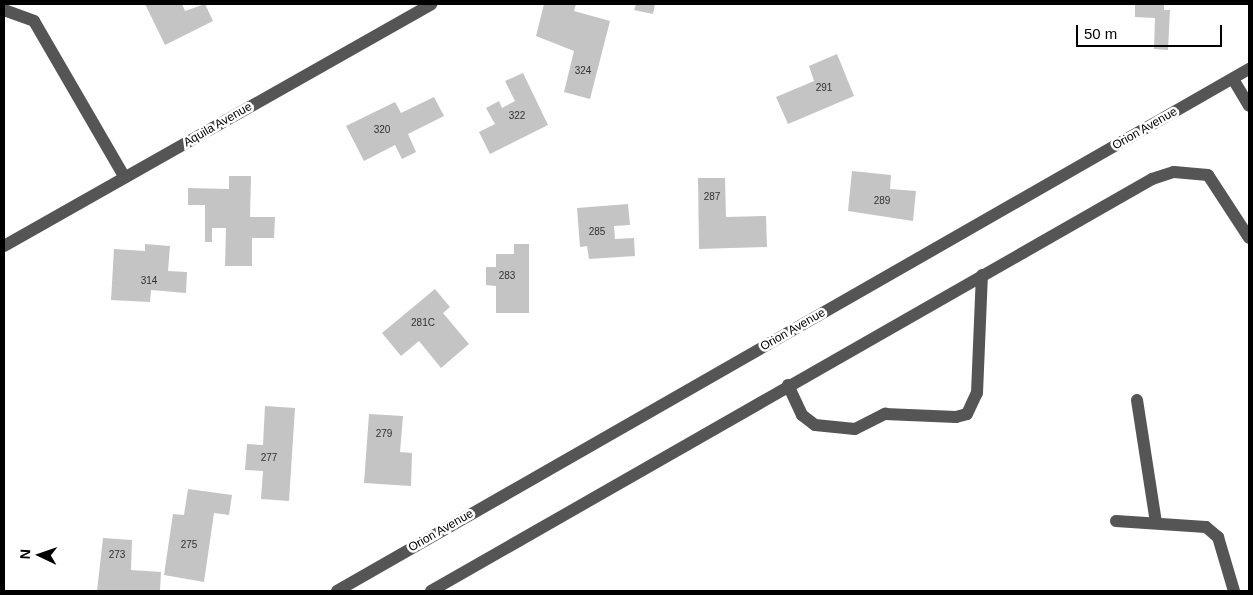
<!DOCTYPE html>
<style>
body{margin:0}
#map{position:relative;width:1253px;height:595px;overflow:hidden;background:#fff;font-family:Helvetica,sans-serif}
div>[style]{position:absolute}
.building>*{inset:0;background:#c4c4c4}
.minor>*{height:12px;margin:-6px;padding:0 6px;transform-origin:6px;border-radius:6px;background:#555}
span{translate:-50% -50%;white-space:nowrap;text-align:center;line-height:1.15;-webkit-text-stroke:5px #fff;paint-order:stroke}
.number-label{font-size:10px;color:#313131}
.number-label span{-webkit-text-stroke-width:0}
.street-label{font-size:12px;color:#000}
.frame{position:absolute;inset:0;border:5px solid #000;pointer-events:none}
.north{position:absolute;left:15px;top:530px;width:50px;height:50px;-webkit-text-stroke:4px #fff;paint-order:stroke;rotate:273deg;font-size:14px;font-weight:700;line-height:20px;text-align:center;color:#000}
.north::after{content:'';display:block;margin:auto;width:18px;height:22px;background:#000;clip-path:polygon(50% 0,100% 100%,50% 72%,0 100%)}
.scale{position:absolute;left:1076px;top:25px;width:146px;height:22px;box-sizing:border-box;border:2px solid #000;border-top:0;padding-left:6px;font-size:15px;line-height:18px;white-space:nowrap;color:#000;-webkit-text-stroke:4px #fff;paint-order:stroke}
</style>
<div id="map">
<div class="building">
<i style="clip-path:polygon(145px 4px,182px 4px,185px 11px,205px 4px,213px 21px,165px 45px)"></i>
<i style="clip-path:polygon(544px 4px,576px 4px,574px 11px,610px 21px,590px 99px,564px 92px,574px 51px,536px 36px)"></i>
<i style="clip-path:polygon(636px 4px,655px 4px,653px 14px,634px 10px)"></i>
<i style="clip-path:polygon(1135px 4px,1164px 4px,1164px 10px,1170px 10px,1168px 50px,1154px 49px,1155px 18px,1135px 17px)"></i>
<i style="clip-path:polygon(837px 54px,854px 96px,788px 124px,776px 97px,814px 81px,809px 66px)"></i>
<i style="clip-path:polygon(523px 73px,548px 125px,490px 154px,479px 132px,495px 124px,486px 108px,499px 101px,502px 108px,515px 101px,505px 81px)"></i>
<i style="clip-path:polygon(434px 97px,444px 116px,408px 134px,416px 152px,402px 159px,395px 145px,364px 161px,346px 126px,395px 102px,401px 113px)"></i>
<i style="clip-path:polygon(852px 171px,891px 175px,890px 189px,916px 191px,913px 221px,848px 211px)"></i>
<i style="clip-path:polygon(229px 176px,251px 176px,250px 217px,275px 217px,274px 238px,252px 238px,252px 266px,225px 266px,226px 228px,212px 228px,212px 242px,205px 242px,205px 205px,188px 205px,188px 188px,229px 189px)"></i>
<i style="clip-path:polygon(698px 178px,725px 178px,726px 217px,766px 216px,767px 247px,699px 249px)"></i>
<i style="clip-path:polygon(628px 204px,630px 225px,614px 226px,615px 239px,634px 238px,635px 256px,589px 259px,587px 246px,580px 247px,577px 208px)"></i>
<i style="clip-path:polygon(145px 244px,170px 246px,168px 271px,187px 272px,186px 293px,151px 290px,150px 302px,111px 300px,114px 249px,145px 251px)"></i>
<i style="clip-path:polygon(514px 244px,529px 244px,529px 313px,496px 313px,496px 286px,486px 285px,486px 267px,496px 267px,496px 254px,514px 254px)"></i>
<i style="clip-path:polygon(435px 289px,450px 307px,443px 313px,469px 344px,441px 368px,419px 341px,401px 356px,382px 333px)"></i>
<i style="clip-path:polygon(265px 406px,295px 408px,289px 501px,261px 499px,263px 471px,245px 470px,247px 444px,263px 445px)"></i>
<i style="clip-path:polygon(369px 414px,403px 416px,400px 452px,412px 453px,411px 486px,364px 483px)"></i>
<i style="clip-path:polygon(188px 489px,232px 495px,229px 515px,214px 513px,204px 582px,164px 575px,173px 514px,184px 515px)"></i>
<i style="clip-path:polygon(103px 538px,132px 540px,131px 570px,161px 572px,160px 591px,97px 591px)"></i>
</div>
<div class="minor">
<i style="left:4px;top:10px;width:32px;rotate:20deg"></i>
<i style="left:34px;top:21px;width:181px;rotate:59.9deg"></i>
<i style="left:1233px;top:79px;width:31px;rotate:59deg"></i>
<i style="left:4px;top:246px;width:491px;rotate:-29.5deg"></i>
<i style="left:788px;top:385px;width:33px;rotate:65deg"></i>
<i style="left:802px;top:415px;width:16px;rotate:38deg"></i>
<i style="left:815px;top:425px;width:40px;rotate:5.7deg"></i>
<i style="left:855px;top:429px;width:34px;rotate:-27deg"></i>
<i style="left:885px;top:414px;width:71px;rotate:2.4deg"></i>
<i style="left:956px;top:417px;width:11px;rotate:-15deg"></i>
<i style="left:967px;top:414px;width:23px;rotate:-65deg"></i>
<i style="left:977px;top:393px;width:118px;rotate:-87.6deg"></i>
<i style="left:1137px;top:400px;width:124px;rotate:81.2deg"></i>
<i style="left:1116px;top:521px;width:90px;rotate:3.8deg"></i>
<i style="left:1206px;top:527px;width:16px;rotate:40deg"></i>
<i style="left:1218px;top:537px;width:56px;rotate:73.5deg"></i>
<i style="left:337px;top:591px;width:1051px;rotate:-29.79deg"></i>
<i style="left:431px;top:591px;width:830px;rotate:-29.74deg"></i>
<i style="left:1152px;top:179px;width:23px;rotate:-18deg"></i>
<i style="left:1174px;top:172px;width:34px;rotate:5deg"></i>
<i style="left:1208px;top:175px;width:75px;rotate:56.9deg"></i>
</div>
<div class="number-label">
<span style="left:583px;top:71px">324</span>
<span style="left:824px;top:88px">291</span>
<span style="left:517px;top:116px">322</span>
<span style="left:382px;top:130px">320</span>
<span style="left:712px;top:197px">287</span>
<span style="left:882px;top:201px">289</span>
<span style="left:597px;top:232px">285</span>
<span style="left:507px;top:276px">283</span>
<span style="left:149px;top:281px">314</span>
<span style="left:423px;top:323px">281C</span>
<span style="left:384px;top:434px">279</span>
<span style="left:269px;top:458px">277</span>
<span style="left:189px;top:545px">275</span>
<span style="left:117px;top:555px">273</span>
</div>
<div class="street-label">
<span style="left:218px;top:125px;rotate:-30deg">Aquila Avenue</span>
<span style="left:1145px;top:129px;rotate:-30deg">Orion Avenue</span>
<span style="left:793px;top:330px;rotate:-30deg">Orion Avenue</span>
<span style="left:441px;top:531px;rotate:-30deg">Orion Avenue</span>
</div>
<div class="frame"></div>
<div class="north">N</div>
<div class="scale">50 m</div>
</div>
